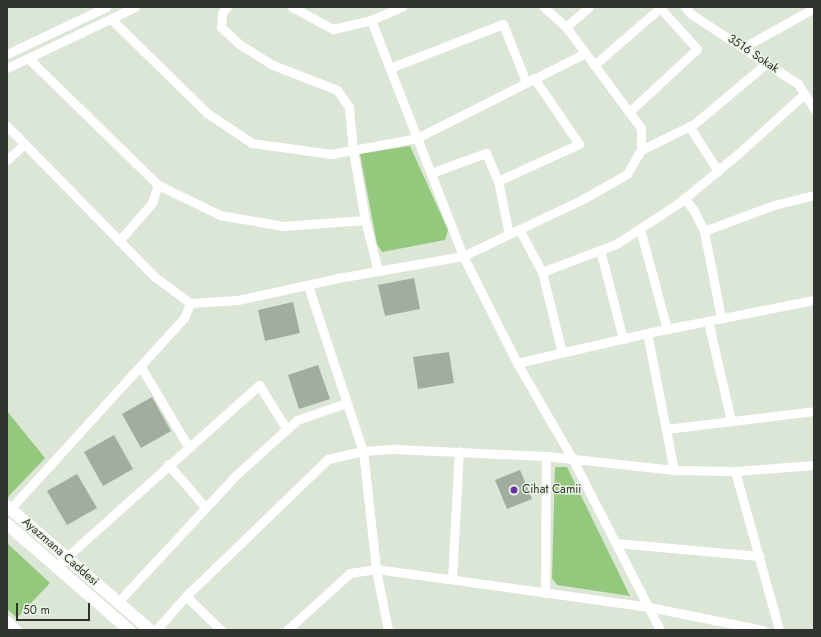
<!DOCTYPE html>
<style>
body{margin:0}
#map{position:relative;width:821px;height:637px;overflow:hidden;background:#dbe6d7;font-family:Jost,sans-serif}
div>[style]{position:absolute}
.green>*{inset:0;background:#94c97d}
.building>*{inset:0;background:#a3ad9f}
.minor>*{height:9px;margin:-4.5px;padding:0 4.5px;transform-origin:4.5px;border-radius:4.5px;background:#fff}
.secondary>*{height:12px;margin:-6px;padding:0 6px;transform-origin:6px;border-radius:6px;background:#fff}
.dots>*{width:11px;height:11px;translate:-50% -50%;box-sizing:border-box;border:2px solid #e8f3e4;border-radius:50%}
span{translate:-50% -50%;white-space:nowrap;text-align:center;line-height:1.15;-webkit-text-stroke:3px #e8f3e4;paint-order:stroke}
.street-label{font-size:12px;color:#2f342e}
.poi-label{font-size:12px;color:#2f342e}
.left{translate:0 -50%;text-align:left}
.frame{position:absolute;inset:0;border:8px solid #2f342e;pointer-events:none}
.scale{position:absolute;left:16px;top:603px;width:74px;height:18px;box-sizing:border-box;border:2px solid #2f342e;border-top:0;padding-left:5px;font-size:12px;line-height:14px;white-space:nowrap;color:#2f342e;-webkit-text-stroke:3px #e8f3e4;paint-order:stroke}
</style>
<div id="map">
<div class="green">
<i style="clip-path:polygon(410px 146px,448px 230px,445px 240px,382px 252px,377px 244px,360px 154px)"></i>
<i style="clip-path:polygon(7px 411px,45px 458px,7px 498px)"></i>
<i style="clip-path:polygon(555px 467px,567px 467px,630px 596px,557px 585px,552px 578px)"></i>
<i style="clip-path:polygon(7px 543px,50px 583px,17px 618px,7px 609px)"></i>
</div>
<div class="building">
<i style="clip-path:polygon(414px 278px,420px 309px,385px 316px,378px 285px)"></i>
<i style="clip-path:polygon(293px 302px,300px 333px,265px 341px,258px 310px)"></i>
<i style="clip-path:polygon(449px 352px,454px 383px,418px 389px,413px 357px)"></i>
<i style="clip-path:polygon(318px 365px,330px 399px,299px 409px,288px 375px)"></i>
<i style="clip-path:polygon(152px 397px,171px 431px,141px 448px,122px 414px)"></i>
<i style="clip-path:polygon(114px 435px,133px 469px,103px 486px,84px 452px)"></i>
<i style="clip-path:polygon(520px 470px,532px 499px,507px 509px,495px 480px)"></i>
<i style="clip-path:polygon(77px 474px,97px 508px,67px 525px,47px 491px)"></i>
</div>
<div class="minor">
<i style="left:227px;top:7px;width:8px;rotate:130deg"></i>
<i style="left:222px;top:13px;width:14px;rotate:94deg"></i>
<i style="left:221px;top:27px;width:25px;rotate:43deg"></i>
<i style="left:239px;top:44px;width:40px;rotate:32deg"></i>
<i style="left:273px;top:65px;width:69px;rotate:21.3deg"></i>
<i style="left:337px;top:90px;width:21px;rotate:55deg"></i>
<i style="left:349px;top:107px;width:44px;rotate:84.8deg"></i>
<i style="left:353px;top:151px;width:70px;rotate:80.1deg"></i>
<i style="left:365px;top:220px;width:53px;rotate:75.7deg"></i>
<i style="left:292px;top:7px;width:47px;rotate:28.2deg"></i>
<i style="left:333px;top:29px;width:39px;rotate:-13deg"></i>
<i style="left:371px;top:20px;width:34px;rotate:-23deg"></i>
<i style="left:685px;top:7px;width:9px;rotate:49deg"></i>
<i style="left:691px;top:14px;width:128px;rotate:33.2deg"></i>
<i style="left:798px;top:84px;width:30px;rotate:57deg"></i>
<i style="left:111px;top:19px;width:134px;rotate:44.4deg"></i>
<i style="left:207px;top:113px;width:54px;rotate:33.7deg"></i>
<i style="left:252px;top:143px;width:80px;rotate:7.9deg"></i>
<i style="left:331px;top:154px;width:87px;rotate:-10.5deg"></i>
<i style="left:417px;top:138px;width:188px;rotate:-26.8deg"></i>
<i style="left:371px;top:20px;width:253px;rotate:68.7deg"></i>
<i style="left:463px;top:256px;width:120px;rotate:63.2deg"></i>
<i style="left:517px;top:363px;width:110px;rotate:59.9deg"></i>
<i style="left:572px;top:458px;width:193px;rotate:62.9deg"></i>
<i style="left:566px;top:27px;width:30px;rotate:-41deg"></i>
<i style="left:744px;top:47px;width:80px;rotate:-29.1deg"></i>
<i style="left:7px;top:54px;width:110px;rotate:-25.4deg"></i>
<i style="left:28px;top:58px;width:182px;rotate:44.3deg"></i>
<i style="left:158px;top:185px;width:69px;rotate:25.8deg"></i>
<i style="left:220px;top:215px;width:64px;rotate:9.9deg"></i>
<i style="left:283px;top:226px;width:82px;rotate:-4.2deg"></i>
<i style="left:594px;top:65px;width:87px;rotate:-40.8deg"></i>
<i style="left:660px;top:8px;width:55px;rotate:47.9deg"></i>
<i style="left:697px;top:49px;width:93px;rotate:137.2deg"></i>
<i style="left:7px;top:68px;width:142px;rotate:-25.5deg"></i>
<i style="left:390px;top:68px;width:121px;rotate:-21.3deg"></i>
<i style="left:503px;top:24px;width:62px;rotate:68.4deg"></i>
<i style="left:7px;top:126px;width:211px;rotate:45.6deg"></i>
<i style="left:155px;top:277px;width:44px;rotate:36.6deg"></i>
<i style="left:190px;top:303px;width:48px;rotate:-3.6deg"></i>
<i style="left:238px;top:300px;width:102px;rotate:-12.4deg"></i>
<i style="left:338px;top:278px;width:127px;rotate:-10deg"></i>
<i style="left:463px;top:256px;width:133px;rotate:-25.4deg"></i>
<i style="left:583px;top:199px;width:51px;rotate:-29.6deg"></i>
<i style="left:627px;top:174px;width:28px;rotate:-60deg"></i>
<i style="left:641px;top:150px;width:22px;rotate:-90deg"></i>
<i style="left:641px;top:128px;width:126px;rotate:-126.6deg"></i>
<i style="left:566px;top:27px;width:30px;rotate:-138deg"></i>
<i style="left:689px;top:126px;width:54px;rotate:57.2deg"></i>
<i style="left:641px;top:150px;width:59px;rotate:-26.1deg"></i>
<i style="left:694px;top:124px;width:95px;rotate:-39.9deg"></i>
<i style="left:7px;top:160px;width:23px;rotate:-43deg"></i>
<i style="left:431px;top:173px;width:59px;rotate:-20deg"></i>
<i style="left:486px;top:153px;width:30px;rotate:67deg"></i>
<i style="left:498px;top:181px;width:54px;rotate:78.3deg"></i>
<i style="left:498px;top:181px;width:89px;rotate:-24.6deg"></i>
<i style="left:579px;top:144px;width:80px;rotate:-124.3deg"></i>
<i style="left:684px;top:198px;width:14px;rotate:51deg"></i>
<i style="left:693px;top:209px;width:25px;rotate:63deg"></i>
<i style="left:704px;top:231px;width:89px;rotate:78.9deg"></i>
<i style="left:519px;top:229px;width:49px;rotate:61.9deg"></i>
<i style="left:542px;top:272px;width:83px;rotate:76.1deg"></i>
<i style="left:640px;top:229px;width:104px;rotate:74.9deg"></i>
<i style="left:704px;top:231px;width:75px;rotate:-20.4deg"></i>
<i style="left:774px;top:205px;width:41px;rotate:-14deg"></i>
<i style="left:119px;top:241px;width:50px;rotate:-49deg"></i>
<i style="left:152px;top:203px;width:19px;rotate:-72deg"></i>
<i style="left:600px;top:250px;width:92px;rotate:75.5deg"></i>
<i style="left:542px;top:272px;width:79px;rotate:-20.7deg"></i>
<i style="left:616px;top:244px;width:75px;rotate:-33.1deg"></i>
<i style="left:679px;top:203px;width:78px;rotate:-39.8deg"></i>
<i style="left:739px;top:153px;width:88px;rotate:-42.2deg"></i>
<i style="left:308px;top:286px;width:174px;rotate:71.6deg"></i>
<i style="left:363px;top:451px;width:119px;rotate:83.7deg"></i>
<i style="left:376px;top:569px;width:62px;rotate:78.9deg"></i>
<i style="left:708px;top:321px;width:103px;rotate:77deg"></i>
<i style="left:647px;top:333px;width:140px;rotate:78.9deg"></i>
<i style="left:517px;top:363px;width:133px;rotate:-13deg"></i>
<i style="left:647px;top:333px;width:170px;rotate:-11.2deg"></i>
<i style="left:141px;top:367px;width:92px;rotate:59.3deg"></i>
<i style="left:666px;top:429px;width:149px;rotate:-6.9deg"></i>
<i style="left:168px;top:464px;width:57px;rotate:49.3deg"></i>
<i style="left:735px;top:471px;width:165px;rotate:74.5deg"></i>
<i style="left:10px;top:509px;width:258px;rotate:-47.7deg"></i>
<i style="left:184px;top:318px;width:16px;rotate:-68deg"></i>
<i style="left:616px;top:543px;width:144px;rotate:5.2deg"></i>
<i style="left:61px;top:562px;width:266px;rotate:-41.8deg"></i>
<i style="left:259px;top:385px;width:53px;rotate:58.1deg"></i>
<i style="left:452px;top:579px;width:128px;rotate:-86.9deg"></i>
<i style="left:545px;top:593px;width:137px;rotate:-89.6deg"></i>
<i style="left:186px;top:596px;width:49px;rotate:44.2deg"></i>
<i style="left:118px;top:602px;width:172px;rotate:-47.1deg"></i>
<i style="left:235px;top:476px;width:84px;rotate:-42.1deg"></i>
<i style="left:297px;top:420px;width:52px;rotate:-19.1deg"></i>
<i style="left:7px;top:620px;width:14px;rotate:45deg"></i>
<i style="left:156px;top:630px;width:45px;rotate:-48.6deg"></i>
<i style="left:186px;top:596px;width:197px;rotate:-44deg"></i>
<i style="left:328px;top:459px;width:36px;rotate:-13deg"></i>
<i style="left:363px;top:451px;width:32px;rotate:-4deg"></i>
<i style="left:395px;top:449px;width:151px;rotate:2.7deg"></i>
<i style="left:546px;top:456px;width:129px;rotate:6.2deg"></i>
<i style="left:674px;top:470px;width:61px;rotate:0.9deg"></i>
<i style="left:735px;top:471px;width:79px;rotate:-4.3deg"></i>
<i style="left:287px;top:630px;width:85px;rotate:-42.1deg"></i>
<i style="left:350px;top:573px;width:26px;rotate:-9deg"></i>
<i style="left:376px;top:569px;width:276px;rotate:7.9deg"></i>
<i style="left:649px;top:607px;width:116px;rotate:11.4deg"></i>
</div>
<div class="secondary">
<i style="left:7px;top:506px;width:189px;rotate:40.9deg"></i>
<i style="left:7px;top:524px;width:162px;rotate:41deg"></i>
</div>
<div class="dots">
<i style="left:514px;top:490px;background:#6b32a8"></i>
</div>
<div class="street-label">
<span style="left:753px;top:54px;rotate:34deg">3516 Sokak</span>
<span style="left:60px;top:552px;rotate:41deg">Ayazmana Caddesi</span>
</div>
<div class="poi-label">
<span class="left" style="left:522px;top:490px">Cihat Camii</span>
</div>
<div class="frame"></div>
<div class="scale">50 m</div>
</div>
